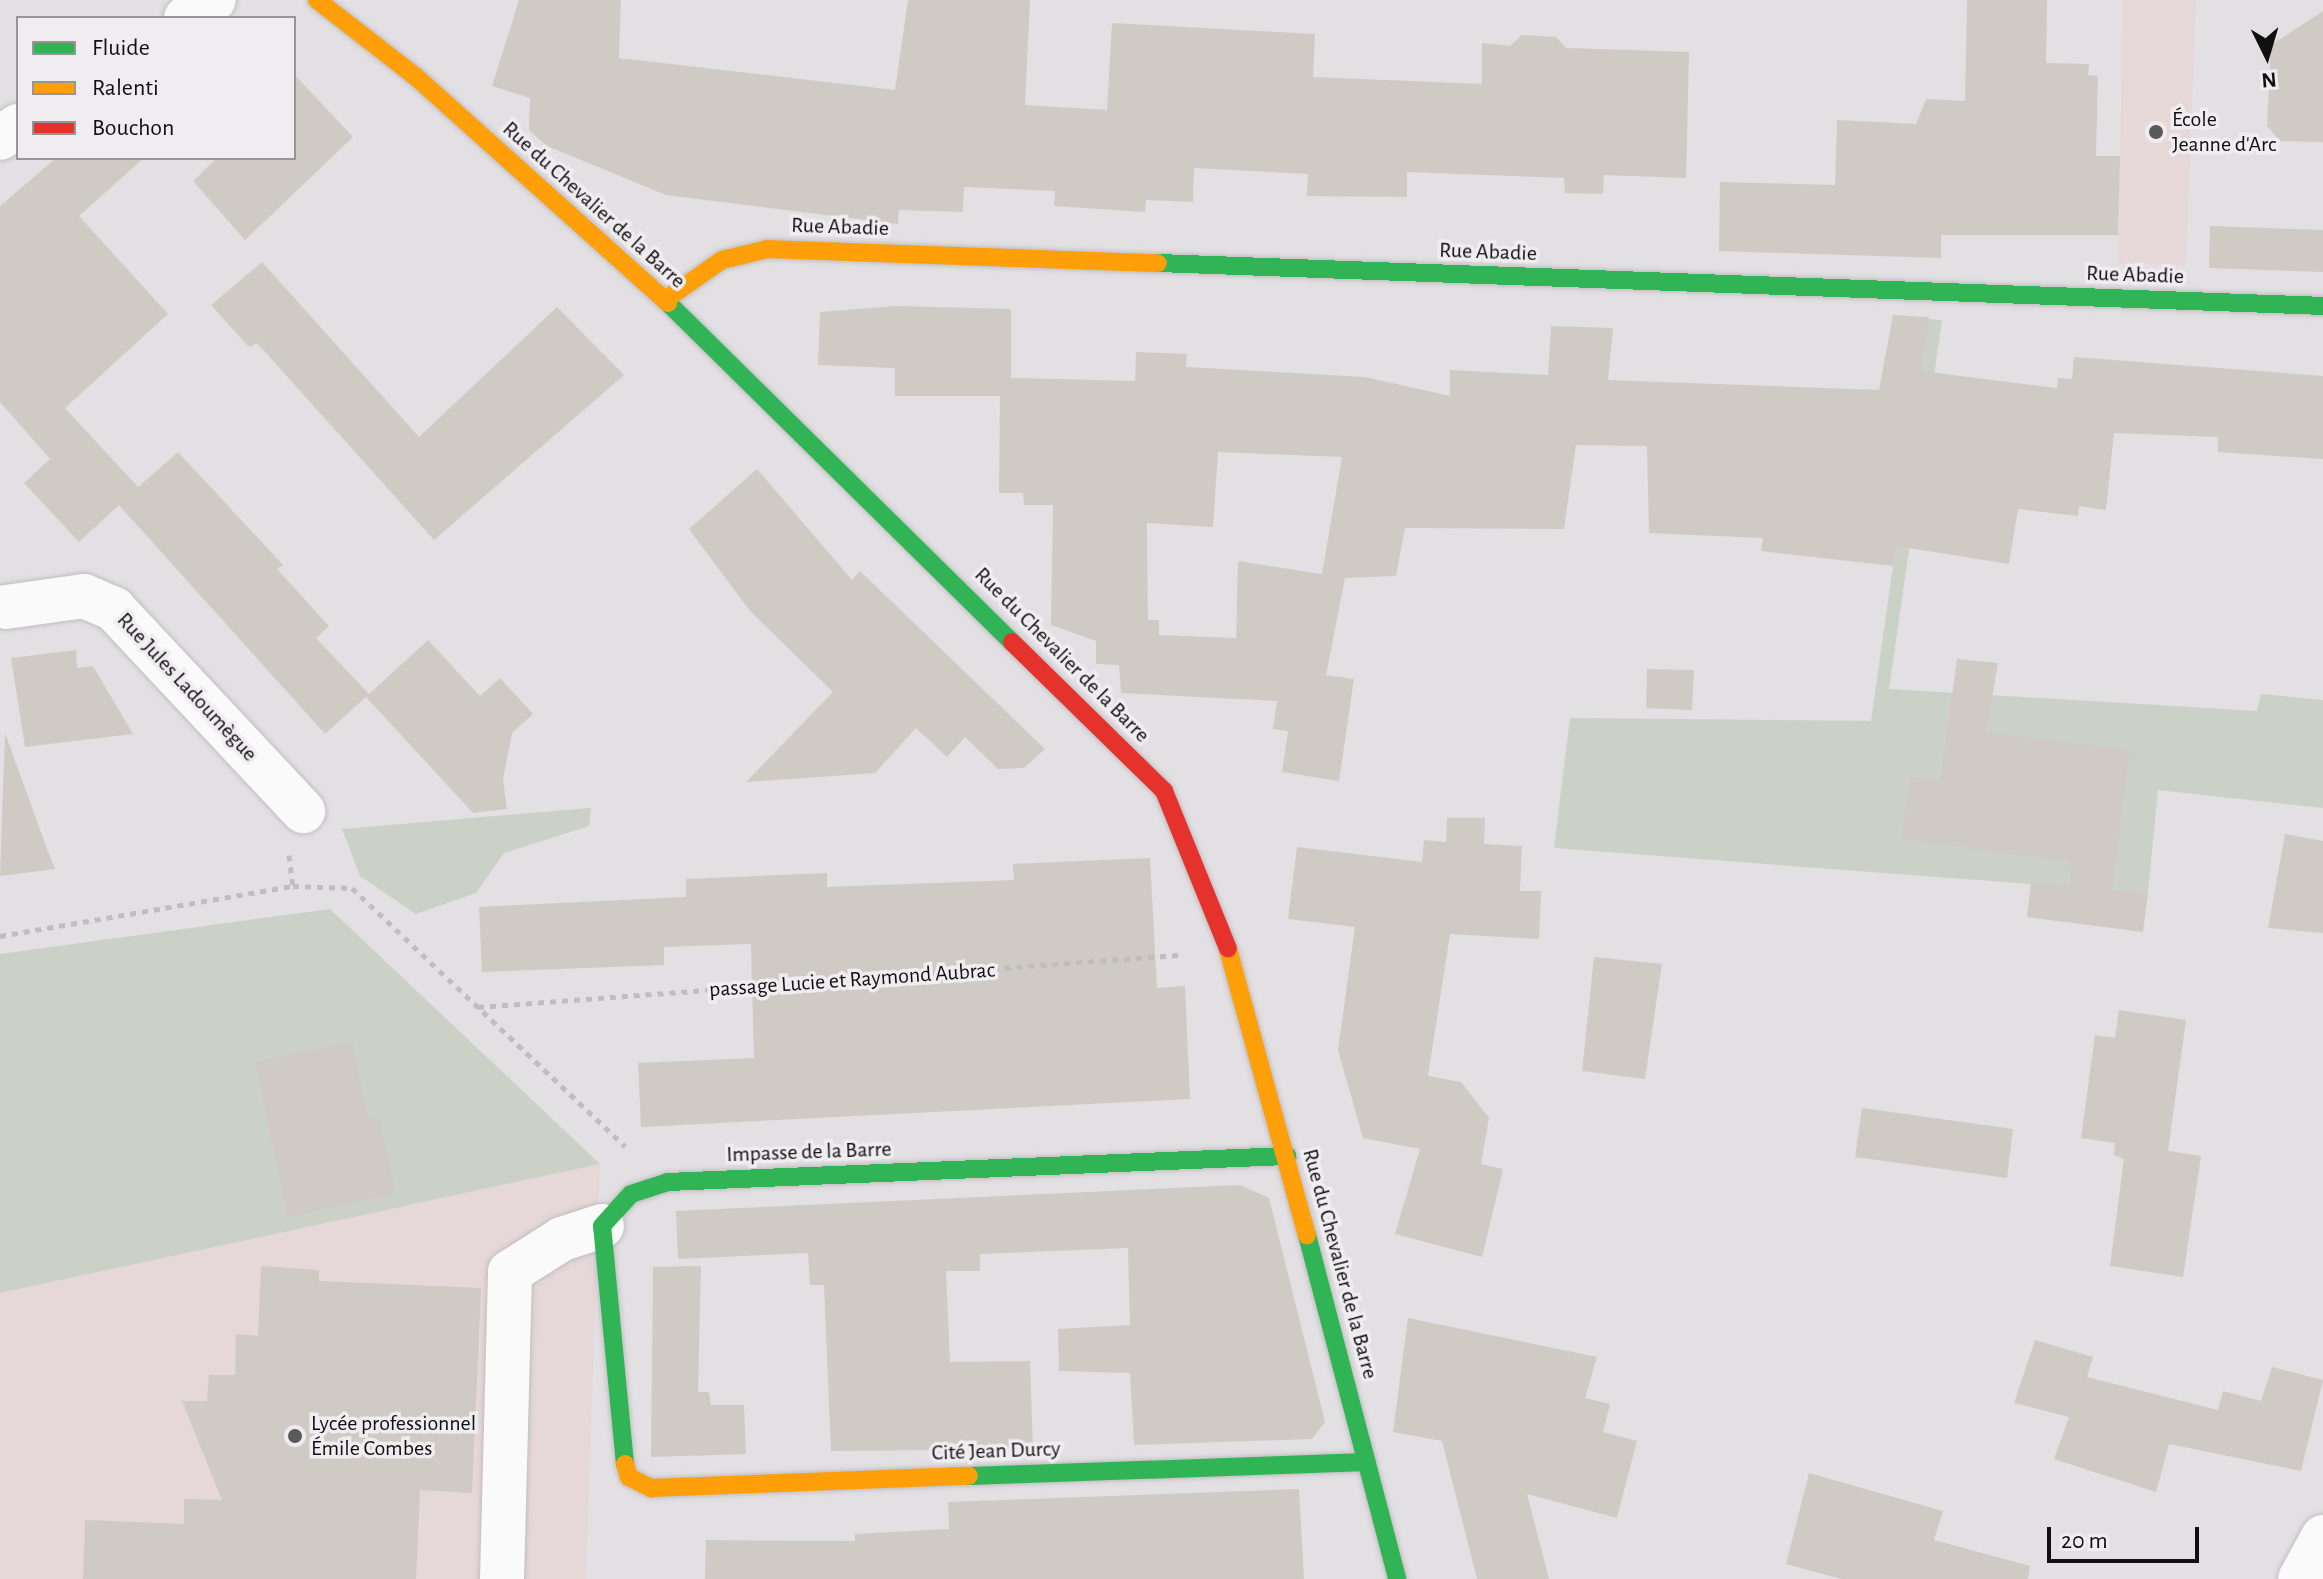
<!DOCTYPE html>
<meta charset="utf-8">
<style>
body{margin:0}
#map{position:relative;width:2323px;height:1579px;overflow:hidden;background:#e2e0e2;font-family:"Alegreya Sans",sans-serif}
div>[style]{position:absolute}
.education>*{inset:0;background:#e6d7d8}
.green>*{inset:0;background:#cbd1c6}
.building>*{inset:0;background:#d0cac4}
.path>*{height:5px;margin-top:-2.5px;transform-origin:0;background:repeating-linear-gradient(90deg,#bfbebf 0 6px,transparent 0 12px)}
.roads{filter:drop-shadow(0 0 2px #c0bec0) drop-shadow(0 0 2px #c0bec0)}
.street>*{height:44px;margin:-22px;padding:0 22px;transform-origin:22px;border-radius:22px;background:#fbfafb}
.fast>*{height:18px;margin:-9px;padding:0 9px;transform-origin:9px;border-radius:9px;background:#30b455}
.slow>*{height:18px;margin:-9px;padding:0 9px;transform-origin:9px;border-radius:9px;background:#ff9f0a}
.jam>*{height:18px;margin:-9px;padding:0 9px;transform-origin:9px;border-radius:9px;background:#e5322d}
.dots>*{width:22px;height:22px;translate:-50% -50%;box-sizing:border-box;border:4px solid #f0edf1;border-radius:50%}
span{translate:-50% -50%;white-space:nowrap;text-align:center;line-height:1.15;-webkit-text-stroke:7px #f0edf1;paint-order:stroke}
.poi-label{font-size:22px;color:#111011}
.left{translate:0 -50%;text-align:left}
.street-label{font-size:22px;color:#111011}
.legend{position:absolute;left:16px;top:16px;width:280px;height:144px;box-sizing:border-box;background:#f0edf1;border:2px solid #979597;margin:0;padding:10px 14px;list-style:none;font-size:24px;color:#111011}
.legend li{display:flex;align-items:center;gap:16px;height:40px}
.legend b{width:40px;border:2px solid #979597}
.north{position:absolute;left:2227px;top:16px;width:80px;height:80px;-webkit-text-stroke:6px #f0edf1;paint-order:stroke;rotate:175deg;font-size:22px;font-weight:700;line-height:32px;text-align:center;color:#111011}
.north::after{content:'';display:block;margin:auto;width:28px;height:36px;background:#111011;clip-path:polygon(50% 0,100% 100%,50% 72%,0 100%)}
.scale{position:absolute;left:2047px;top:1527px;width:152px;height:36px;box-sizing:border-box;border:4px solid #111011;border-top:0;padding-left:10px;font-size:24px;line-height:28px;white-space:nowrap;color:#111011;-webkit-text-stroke:6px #f0edf1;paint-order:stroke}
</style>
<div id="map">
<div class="education">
<i style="clip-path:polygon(2123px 0,2196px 0,2186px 265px,2118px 264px)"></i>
<i style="clip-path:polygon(600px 1164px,586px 1579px,0 1579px,0 1293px)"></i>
</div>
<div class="green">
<i style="clip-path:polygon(1928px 319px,1942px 320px,1889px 689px,2257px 711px,2261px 694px,2323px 700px,2323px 808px,2158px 790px,2148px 893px,1554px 848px,1570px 718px,1871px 721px)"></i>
<i style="clip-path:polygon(591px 808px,589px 826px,504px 853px,476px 893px,416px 914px,360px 876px,342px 829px)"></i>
<i style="clip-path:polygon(330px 909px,600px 1164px,0 1293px,0 954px)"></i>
</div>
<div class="building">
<i style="clip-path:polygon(519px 0,621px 0,619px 58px,895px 90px,908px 0,1030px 0,1025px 105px,1107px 110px,1112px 23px,1315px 34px,1313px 77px,1482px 84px,1482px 43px,1510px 46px,1522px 35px,1556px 37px,1566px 48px,1689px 52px,1686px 178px,1604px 175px,1603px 194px,1565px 193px,1564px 178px,1407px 172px,1407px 197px,1307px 196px,1308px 174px,1194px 168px,1193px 202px,1146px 200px,1145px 212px,1054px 206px,1055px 191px,964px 187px,963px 212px,899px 210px,898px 224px,666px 195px,547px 146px,529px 130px,530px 98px,492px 86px)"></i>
<i style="clip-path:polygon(1967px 0,2047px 0,2046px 63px,2089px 64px,2088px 75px,2098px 76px,2096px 156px,2120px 156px,2118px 235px,1941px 235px,1941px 258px,1719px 251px,1720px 182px,1835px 185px,1837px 120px,1916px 124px,1926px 99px,1965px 101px)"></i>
<i style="clip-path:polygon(2323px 11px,2323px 142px,2280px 141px,2267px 126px,2271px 45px)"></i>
<i style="clip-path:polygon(294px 74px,353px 137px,245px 240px,193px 181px,217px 158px,294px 158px)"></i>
<i style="clip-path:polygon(56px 158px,144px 158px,79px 216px,168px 314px,65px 408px,138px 487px,178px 452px,283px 565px,277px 569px,329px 626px,316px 638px,369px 694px,428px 640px,480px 696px,500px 678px,533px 714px,512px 733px,503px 779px,507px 809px,473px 813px,366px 697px,325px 734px,119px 505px,79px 542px,24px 483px,50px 459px,0 402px,0 206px)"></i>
<i style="clip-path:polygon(2210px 226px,2323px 230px,2323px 272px,2209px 268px)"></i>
<i style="clip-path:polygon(262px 262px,419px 437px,557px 307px,624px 375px,434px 540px,257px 343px,249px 347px,211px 305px)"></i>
<i style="clip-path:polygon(evenodd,897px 306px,1011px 309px,1011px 378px,1135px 381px,1136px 352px,1187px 354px,1186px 367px,1365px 377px,1450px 396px,1450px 370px,1548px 375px,1551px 326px,1613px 328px,1608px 380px,1879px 390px,1893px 315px,1929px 317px,1921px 371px,2057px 388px,2058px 378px,2072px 379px,2074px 357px,2323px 376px,2323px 459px,2218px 452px,2218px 437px,2114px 433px,2106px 510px,2079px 506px,2078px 516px,2018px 509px,2009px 564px,1896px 546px,1893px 566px,1761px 551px,1763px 538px,1649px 533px,1647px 446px,1576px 445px,1564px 529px,1405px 528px,1396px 576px,1345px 578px,1326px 675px,1354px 679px,1339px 781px,1282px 772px,1288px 731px,1273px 729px,1277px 701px,1121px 693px,1119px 665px,1096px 664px,1096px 641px,1051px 625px,1053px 505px,1024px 505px,1023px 493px,999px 493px,1000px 396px,895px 396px,895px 368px,818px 365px,820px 312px,897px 306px,1218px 452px,1342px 457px,1322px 574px,1238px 561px,1236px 638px,1159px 635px,1159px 620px,1148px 620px,1147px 523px,1213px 527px,1218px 452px)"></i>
<i style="clip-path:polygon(757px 469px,852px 580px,860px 571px,1045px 749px,1024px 768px,998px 769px,965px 737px,947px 757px,916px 728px,875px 773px,746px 782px,833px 692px,750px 611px,689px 529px)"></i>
<i style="clip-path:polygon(76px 650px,77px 668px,93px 666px,133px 734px,25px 747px,11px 658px)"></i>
<i style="clip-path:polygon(1957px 659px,1998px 663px,1986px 732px,2130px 750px,2112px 890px,2148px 893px,2143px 932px,2027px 917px,2031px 883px,2070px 886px,2071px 862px,1902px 839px,1910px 777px,1940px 781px)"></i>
<i style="clip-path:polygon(1647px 669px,1694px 670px,1692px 710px,1646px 708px)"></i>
<i style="clip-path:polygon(5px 733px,46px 846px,55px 869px,0 876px)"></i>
<i style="clip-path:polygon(1447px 818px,1485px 818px,1484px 844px,1522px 846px,1520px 891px,1541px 891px,1539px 939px,1450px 934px,1428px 1076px,1461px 1082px,1489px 1118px,1481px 1164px,1503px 1169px,1482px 1257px,1395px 1234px,1420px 1149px,1363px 1138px,1338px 1050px,1355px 927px,1288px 919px,1297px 847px,1422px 862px,1424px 840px,1446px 842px)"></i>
<i style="clip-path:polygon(2285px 834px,2323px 841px,2323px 933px,2268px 928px)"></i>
<i style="clip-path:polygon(1150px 858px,1157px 988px,1185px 986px,1190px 1099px,641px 1127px,638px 1063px,754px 1058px,751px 944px,664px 947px,664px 965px,482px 972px,479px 907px,686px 897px,686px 879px,827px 873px,827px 887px,1014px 880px,1013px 864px)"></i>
<i style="clip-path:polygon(1594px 957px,1662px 964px,1645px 1079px,1582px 1071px)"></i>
<i style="clip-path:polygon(2119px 1010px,2186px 1020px,2168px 1151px,2201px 1156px,2183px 1277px,2110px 1266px,2124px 1159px,2114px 1155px,2115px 1143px,2081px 1138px,2095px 1035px,2115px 1038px)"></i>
<i style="clip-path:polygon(352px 1041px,368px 1118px,379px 1116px,396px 1194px,288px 1217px,255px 1062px)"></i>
<i style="clip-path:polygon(1862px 1108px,2013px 1129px,2007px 1178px,1855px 1157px)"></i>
<i style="clip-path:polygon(1240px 1185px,1269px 1198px,1325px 1422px,1312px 1439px,1134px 1445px,1130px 1373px,1059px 1371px,1058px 1329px,1130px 1325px,1128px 1248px,980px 1254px,980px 1271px,946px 1271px,950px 1362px,1030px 1361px,1033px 1449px,831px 1451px,824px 1285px,810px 1285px,808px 1253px,678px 1259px,676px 1211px)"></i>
<i style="clip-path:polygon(261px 1266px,319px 1270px,319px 1281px,481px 1288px,472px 1493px,420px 1490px,416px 1579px,83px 1579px,85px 1520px,184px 1524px,184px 1499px,222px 1500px,182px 1401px,207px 1401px,209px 1375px,235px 1375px,236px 1334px,258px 1336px)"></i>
<i style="clip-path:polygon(701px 1266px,698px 1392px,709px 1392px,711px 1405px,744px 1405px,746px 1454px,651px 1457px,653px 1267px)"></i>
<i style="clip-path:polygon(1408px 1318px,1597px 1357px,1585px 1398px,1610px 1404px,1603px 1432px,1637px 1441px,1617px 1518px,1527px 1494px,1549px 1579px,1477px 1579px,1442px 1441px,1393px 1432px)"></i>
<i style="clip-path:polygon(2035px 1340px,2093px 1357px,2087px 1377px,2218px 1410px,2223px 1391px,2261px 1401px,2272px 1367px,2323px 1380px,2301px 1471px,2169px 1444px,2156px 1492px,2054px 1459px,2069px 1417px,2014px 1403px)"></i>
<i style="clip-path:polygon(1809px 1473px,1943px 1511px,1934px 1540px,2030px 1566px,2028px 1579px,1841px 1579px,1786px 1564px)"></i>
<i style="clip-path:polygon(1299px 1489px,1304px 1579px,705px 1579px,706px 1540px,855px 1541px,855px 1534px,949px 1529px,948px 1502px)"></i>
</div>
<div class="path">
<i style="left:289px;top:855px;width:31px;rotate:83deg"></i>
<i style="left:0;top:936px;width:297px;rotate:-9.7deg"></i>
<i style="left:293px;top:886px;width:59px;rotate:1.9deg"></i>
<i style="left:352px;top:888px;width:376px;rotate:43.4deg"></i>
<i style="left:478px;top:1007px;width:702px;rotate:-4.25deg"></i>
</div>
<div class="roads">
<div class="street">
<i style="left:186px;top:18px;width:33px;rotate:-33deg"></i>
<i style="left:0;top:138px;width:22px;rotate:-34deg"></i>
<i style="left:6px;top:607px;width:79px;rotate:-8deg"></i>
<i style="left:84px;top:596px;width:33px;rotate:23deg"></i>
<i style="left:114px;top:609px;width:277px;rotate:46.9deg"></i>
<i style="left:502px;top:1579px;width:307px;rotate:-88.5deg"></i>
<i style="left:510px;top:1272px;width:62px;rotate:-32.4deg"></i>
<i style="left:562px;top:1239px;width:42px;rotate:-18deg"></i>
<i style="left:2300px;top:1579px;width:48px;rotate:-61.3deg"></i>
</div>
<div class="fast">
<i style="left:1158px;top:263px;width:1166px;rotate:2.11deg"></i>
<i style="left:668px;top:303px;width:483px;rotate:44.6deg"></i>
<i style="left:1307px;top:1235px;width:356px;rotate:75.3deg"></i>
<i style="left:625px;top:1464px;width:239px;rotate:-95.5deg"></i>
<i style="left:602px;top:1226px;width:43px;rotate:-47.8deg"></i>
<i style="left:631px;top:1194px;width:39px;rotate:-18deg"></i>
<i style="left:668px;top:1182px;width:620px;rotate:-2.41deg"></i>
<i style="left:969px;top:1476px;width:398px;rotate:-2deg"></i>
</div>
<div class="slow">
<i style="left:317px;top:0;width:124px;rotate:37.8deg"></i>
<i style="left:415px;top:76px;width:340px;rotate:41.9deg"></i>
<i style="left:665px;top:300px;width:70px;rotate:-35.1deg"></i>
<i style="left:722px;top:260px;width:47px;rotate:-13.4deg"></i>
<i style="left:768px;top:249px;width:390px;rotate:2.1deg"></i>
<i style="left:1228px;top:949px;width:297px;rotate:74.6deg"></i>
<i style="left:625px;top:1464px;width:14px;rotate:73deg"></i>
<i style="left:629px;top:1477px;width:25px;rotate:27deg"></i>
<i style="left:651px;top:1488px;width:318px;rotate:-2.2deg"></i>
</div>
<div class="jam">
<i style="left:1012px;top:642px;width:213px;rotate:44.4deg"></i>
<i style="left:1164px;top:791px;width:170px;rotate:67.9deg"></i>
</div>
</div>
<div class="dots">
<i style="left:2156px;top:132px;background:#5a595a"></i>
<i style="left:295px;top:1436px;background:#5a595a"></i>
</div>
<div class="poi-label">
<span class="left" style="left:2172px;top:132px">École<br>Jeanne d'Arc</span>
<span class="left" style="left:311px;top:1436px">Lycée professionnel<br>Émile Combes</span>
</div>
<div class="street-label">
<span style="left:594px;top:205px;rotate:42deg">Rue du Chevalier de la Barre</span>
<span style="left:840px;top:227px;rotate:2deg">Rue Abadie</span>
<span style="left:1488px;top:252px;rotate:2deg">Rue Abadie</span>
<span style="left:2135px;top:275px;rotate:2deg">Rue Abadie</span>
<span style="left:1062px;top:655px;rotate:45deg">Rue du Chevalier de la Barre</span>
<span style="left:187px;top:687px;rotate:47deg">Rue Jules Ladoumègue</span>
<span style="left:852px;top:980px;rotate:-4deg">passage Lucie et Raymond Aubrac</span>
<span style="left:809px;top:1152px;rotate:-2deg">Impasse de la Barre</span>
<span style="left:1340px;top:1264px;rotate:75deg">Rue du Chevalier de la Barre</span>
<span style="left:996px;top:1451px;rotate:-2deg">Cité Jean Durcy</span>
</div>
<ul class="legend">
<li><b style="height:10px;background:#30b455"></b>Fluide</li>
<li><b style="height:10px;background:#ff9f0a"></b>Ralenti</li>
<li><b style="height:10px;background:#e5322d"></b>Bouchon</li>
</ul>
<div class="north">N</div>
<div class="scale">20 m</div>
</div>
